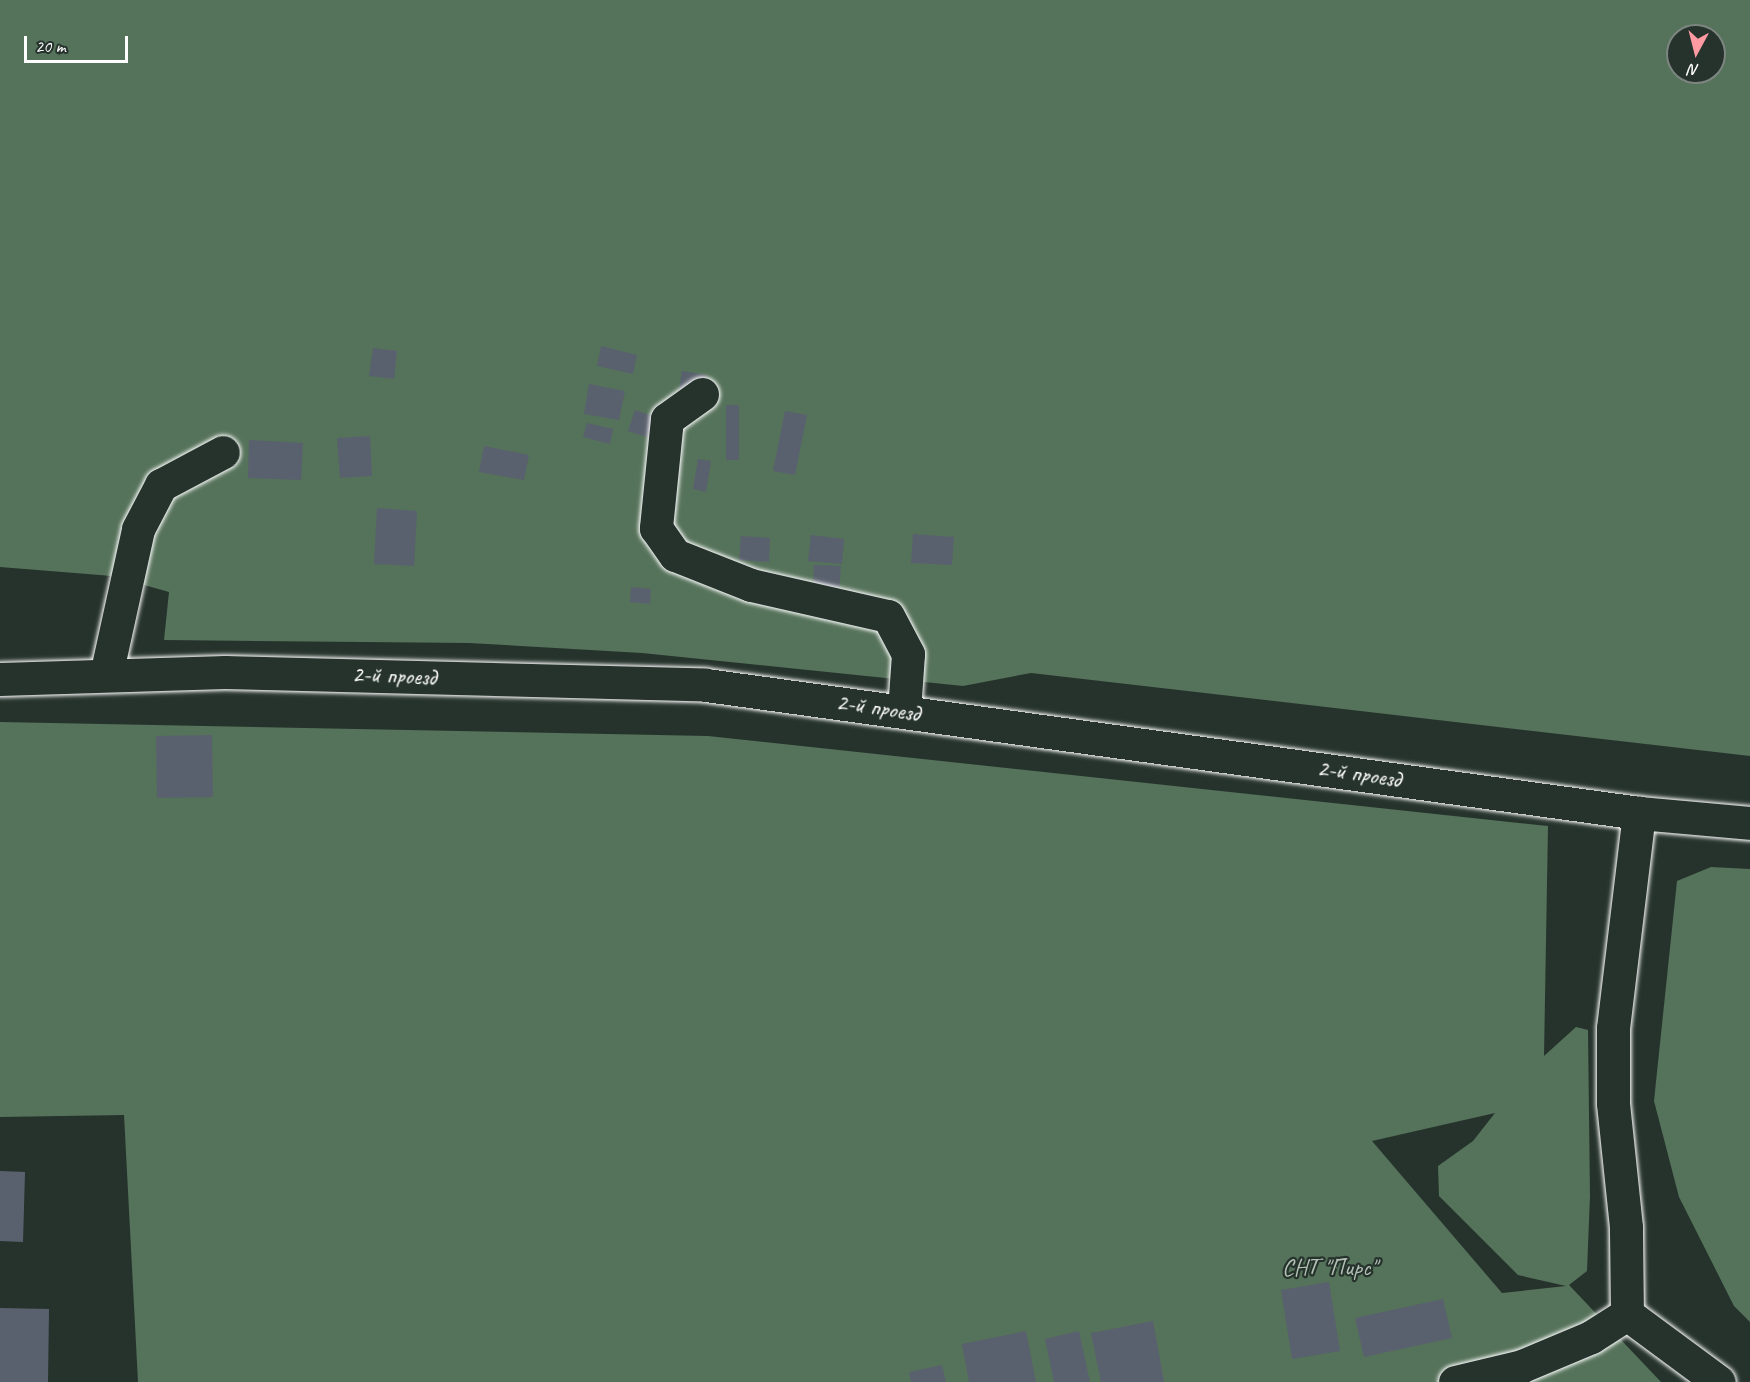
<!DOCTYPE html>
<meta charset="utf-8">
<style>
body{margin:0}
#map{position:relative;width:1750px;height:1382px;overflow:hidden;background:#26332d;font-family:Caveat,sans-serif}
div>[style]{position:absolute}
.green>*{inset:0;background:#55725a}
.building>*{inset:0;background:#5a616e}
.roads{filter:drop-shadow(0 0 2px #fff) drop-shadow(0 0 2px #fff)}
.minor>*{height:33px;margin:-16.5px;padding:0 16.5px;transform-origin:16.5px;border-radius:16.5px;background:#26332d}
span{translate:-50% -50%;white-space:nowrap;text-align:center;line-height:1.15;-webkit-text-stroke:4.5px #26332d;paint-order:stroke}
.street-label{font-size:24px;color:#fff}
.park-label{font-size:24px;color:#b2c0b5}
.north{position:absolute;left:1666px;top:24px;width:60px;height:60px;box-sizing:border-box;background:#26332d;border:2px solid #7d8581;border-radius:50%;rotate:187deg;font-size:16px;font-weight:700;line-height:24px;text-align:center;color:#fff}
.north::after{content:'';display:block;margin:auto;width:21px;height:27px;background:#ff9aa2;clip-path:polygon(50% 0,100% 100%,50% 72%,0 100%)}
.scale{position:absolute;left:24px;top:36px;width:104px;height:27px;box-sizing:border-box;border:3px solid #fff;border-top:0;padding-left:8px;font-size:18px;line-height:21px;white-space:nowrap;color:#fff;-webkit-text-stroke:4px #26332d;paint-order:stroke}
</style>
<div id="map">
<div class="green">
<i style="clip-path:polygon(evenodd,0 0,1750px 0,1750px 756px,1031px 673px,963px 686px,642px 653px,469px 643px,164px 640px,169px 592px,112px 576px,0 567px,0 0,1678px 36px,1714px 36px,1714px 72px,1678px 72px,1678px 36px)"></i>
<i style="clip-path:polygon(evenodd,0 722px,708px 736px,1548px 826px,1544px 1056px,1576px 1027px,1588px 1030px,1590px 1196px,1587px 1271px,1569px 1285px,1661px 1382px,138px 1382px,124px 1115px,0 1117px,0 722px,1495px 1113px,1473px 1141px,1438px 1166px,1439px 1196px,1518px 1275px,1566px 1286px,1502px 1293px,1372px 1141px,1495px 1113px)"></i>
<i style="clip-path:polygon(1711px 867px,1750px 869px,1750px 1322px,1734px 1306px,1679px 1197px,1654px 1101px,1677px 881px)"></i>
</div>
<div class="building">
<i style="clip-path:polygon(601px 346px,637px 355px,633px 374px,597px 366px)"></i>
<i style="clip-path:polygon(373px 348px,397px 351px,394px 379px,369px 376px)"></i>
<i style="clip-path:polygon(682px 371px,706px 375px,702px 394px,679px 390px)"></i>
<i style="clip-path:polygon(589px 384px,625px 391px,619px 420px,584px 414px)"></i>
<i style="clip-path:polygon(726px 405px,739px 405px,739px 460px,726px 460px)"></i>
<i style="clip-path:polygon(635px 410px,656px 417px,650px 438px,628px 431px)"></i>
<i style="clip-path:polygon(785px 411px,807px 415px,795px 475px,773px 471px)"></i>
<i style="clip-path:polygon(587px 423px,613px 429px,610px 444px,583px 437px)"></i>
<i style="clip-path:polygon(370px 436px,372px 476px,340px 478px,337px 438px)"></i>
<i style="clip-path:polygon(249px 440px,303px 443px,301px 480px,248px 478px)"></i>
<i style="clip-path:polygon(484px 446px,529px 455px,524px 480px,479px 472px)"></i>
<i style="clip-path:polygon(698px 459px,711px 461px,706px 492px,693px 489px)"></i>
<i style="clip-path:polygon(377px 508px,417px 511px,414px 566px,374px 564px)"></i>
<i style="clip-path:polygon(913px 534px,954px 537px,952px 565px,911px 563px)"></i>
<i style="clip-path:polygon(811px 535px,844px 539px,842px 564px,808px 561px)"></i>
<i style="clip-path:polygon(741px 536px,770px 538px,769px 562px,739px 560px)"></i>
<i style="clip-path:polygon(814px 565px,841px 566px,839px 591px,813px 589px)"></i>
<i style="clip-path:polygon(631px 587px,651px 589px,650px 604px,630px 602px)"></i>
<i style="clip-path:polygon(212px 735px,213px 797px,157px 798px,156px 736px)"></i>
<i style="clip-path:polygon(0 1171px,25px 1172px,23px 1242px,0 1241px)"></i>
<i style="clip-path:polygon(1329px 1282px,1340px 1351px,1292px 1359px,1281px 1290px)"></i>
<i style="clip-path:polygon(1443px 1299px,1452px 1338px,1364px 1357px,1355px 1318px)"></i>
<i style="clip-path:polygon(0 1308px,49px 1309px,48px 1382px,0 1382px)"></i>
<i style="clip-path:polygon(1153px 1321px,1164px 1382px,1101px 1382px,1091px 1333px)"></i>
<i style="clip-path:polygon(1026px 1331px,1036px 1382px,969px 1382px,962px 1344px)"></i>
<i style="clip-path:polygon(1079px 1331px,1090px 1382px,1054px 1382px,1045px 1339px)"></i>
<i style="clip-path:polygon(942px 1365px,946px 1382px,911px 1382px,909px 1372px)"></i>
</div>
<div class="roads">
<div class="minor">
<i style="left:702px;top:394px;width:43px;rotate:144.5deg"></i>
<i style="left:667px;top:419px;width:110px;rotate:95.8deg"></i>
<i style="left:656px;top:528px;width:33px;rotate:55deg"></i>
<i style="left:675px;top:555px;width:82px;rotate:21.5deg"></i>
<i style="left:751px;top:585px;width:140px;rotate:12.8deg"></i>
<i style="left:888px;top:616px;width:43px;rotate:62.2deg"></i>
<i style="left:908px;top:654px;width:57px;rotate:94deg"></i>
<i style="left:106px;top:675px;width:149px;rotate:-77.6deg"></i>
<i style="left:138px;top:529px;width:50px;rotate:-62.4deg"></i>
<i style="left:161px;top:485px;width:70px;rotate:-28deg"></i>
<i style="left:0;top:679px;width:225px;rotate:-1.8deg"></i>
<i style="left:225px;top:672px;width:481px;rotate:1.5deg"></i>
<i style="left:706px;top:685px;width:942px;rotate:7.81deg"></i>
<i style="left:1639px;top:813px;width:111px;rotate:5.1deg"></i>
<i style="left:1627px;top:1314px;width:87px;rotate:-90.7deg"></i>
<i style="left:1626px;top:1227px;width:125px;rotate:-96deg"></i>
<i style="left:1613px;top:1103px;width:75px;rotate:-90deg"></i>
<i style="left:1613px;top:1028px;width:217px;rotate:-83.1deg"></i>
<i style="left:1627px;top:1314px;width:114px;rotate:36.5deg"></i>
<i style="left:1455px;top:1382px;width:69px;rotate:-13.4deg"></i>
<i style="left:1522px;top:1366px;width:75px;rotate:-22.8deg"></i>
<i style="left:1591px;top:1337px;width:43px;rotate:-32.6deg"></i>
</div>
</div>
<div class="street-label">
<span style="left:394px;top:676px;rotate:2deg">2-й проезд</span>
<span style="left:878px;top:708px;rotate:8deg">2-й проезд</span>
<span style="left:1359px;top:774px;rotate:8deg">2-й проезд</span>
</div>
<div class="park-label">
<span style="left:1329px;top:1268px">СНТ "Пирс"</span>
</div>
<div class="north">N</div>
<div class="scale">20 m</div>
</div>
